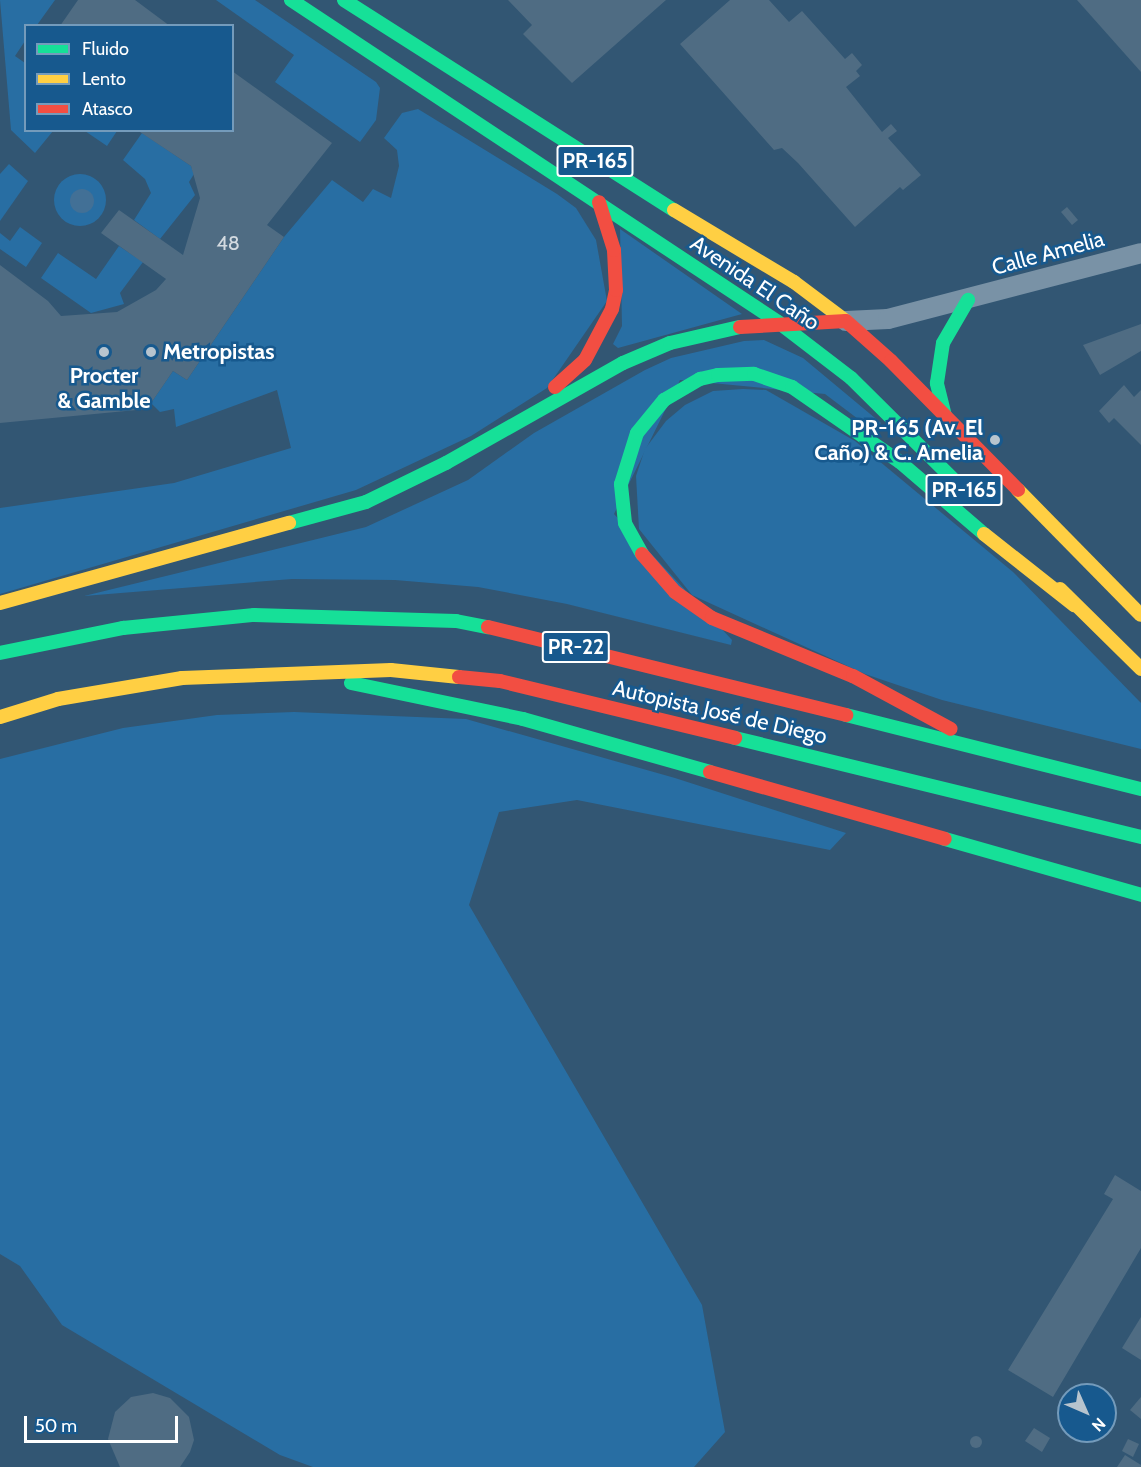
<!DOCTYPE html>
<meta charset="utf-8">
<style>
body{margin:0}
#map{position:relative;width:1141px;height:1467px;overflow:hidden;background:#325673;font-family:Cabin,sans-serif}
div>[style]{position:absolute}
.green>*{inset:0;background:#286ea3}
.round{border-radius:50%}
.water>*{inset:0;background:#427096}
.building>*{inset:0;background:#4f6c83}
.street>*{height:20px;margin:-10px;padding:0 10px;transform-origin:10px;border-radius:10px;background:#7992a6}
.fast>*{height:14px;margin:-7px;padding:0 7px;transform-origin:7px;border-radius:7px;background:#16e098}
.slow>*{height:14px;margin:-7px;padding:0 7px;transform-origin:7px;border-radius:7px;background:#ffcf43}
.jam>*{height:14px;margin:-7px;padding:0 7px;transform-origin:7px;border-radius:7px;background:#f24e42}
.dots>*{width:16px;height:16px;translate:-50% -50%;box-sizing:border-box;border:3px solid #17598e;border-radius:50%}
span{translate:-50% -50%;white-space:nowrap;text-align:center;line-height:1.15;-webkit-text-stroke:5px #17598e;paint-order:stroke}
.number-label{font-size:20px;color:#d3dae0}
.number-label span{-webkit-text-stroke-width:0}
.shield-label span{padding:2px 4px;background:#17598e;border:2px solid;border-radius:4px;-webkit-text-stroke-width:0}
.shield-label{font-size:21px;color:#fff;font-weight:700}
.street-label{font-size:22px;color:#fff}
.poi-label{font-size:22px;color:#fff;font-weight:700}
.left{translate:0 -50%;text-align:left}
.right{translate:-100% -50%;text-align:right}
.legend{position:absolute;left:24px;top:24px;width:210px;height:108px;box-sizing:border-box;background:#17598e;border:2px solid #749bbb;margin:0;padding:8px 10px;list-style:none;font-size:18px;color:#fff}
.legend li{display:flex;align-items:center;gap:12px;height:30px}
.legend b{width:30px;border:2px solid #749bbb}
.north{position:absolute;left:1057px;top:1383px;width:60px;height:60px;box-sizing:border-box;background:#17598e;border:2px solid #749bbb;border-radius:50%;rotate:135deg;font-size:16px;font-weight:700;line-height:24px;text-align:center;color:#fff}
.north::after{content:'';display:block;margin:auto;width:21px;height:27px;background:#b7c4ce;clip-path:polygon(50% 0,100% 100%,50% 72%,0 100%)}
.scale{position:absolute;left:24px;top:1416px;width:154px;height:27px;box-sizing:border-box;border:3px solid #fff;border-top:0;padding-left:8px;font-size:18px;line-height:21px;white-space:nowrap;color:#fff;-webkit-text-stroke:4px #17598e;paint-order:stroke}
</style>
<div id="map">
<div class="green">
<i style="clip-path:polygon(0 0,55px 0,37px 25px,26px 26px,25px 41px,15px 56px,25px 63px,26px 130px,53px 131px,35px 153px,11px 130px)"></i>
<i style="clip-path:polygon(216px 0,255px 0,376px 82px,380px 88px,376px 120px,360px 142px,275px 82px,294px 55px)"></i>
<i style="clip-path:polygon(418px 109px,557px 194px,576px 208px,596px 240px,607px 301px,547px 388px,471px 436px,356px 490px,0 594px,0 508px,174px 483px,291px 448px,277px 390px,176px 427px,174px 409px,160px 412px,151px 403px,173px 371px,187px 380px,284px 237px,332px 180px,363px 202px,373px 189px,391px 198px,399px 166px,397px 150px,384px 138px,402px 113px)"></i>
<i style="clip-path:polygon(85px 131px,117px 131px,107px 146px)"></i>
<i style="clip-path:polygon(142px 133px,191px 166px,194px 174px,189px 182px,195px 195px,160px 239px,134px 220px,151px 193px,145px 179px,123px 160px)"></i>
<i style="clip-path:polygon(9px 164px,28px 181px,0 221px,0 174px)"></i>
<i class="round" style="left:54px;top:174px;width:52px;height:52px"></i>
<i style="clip-path:polygon(20px 227px,42px 243px,26px 267px,0 249px,0 233px,10px 241px)"></i>
<i style="clip-path:polygon(620px 229px,742px 314px,618px 348px,613px 344px,622px 326px)"></i>
<i style="clip-path:polygon(119px 246px,143px 262px,120px 293px,124px 304px,91px 313px,41px 278px,58px 253px,96px 279px)"></i>
<i style="clip-path:polygon(764px 340px,803px 358px,881px 423px,874px 431px,825px 394px,680px 380px,614px 514px,732px 640px,731px 645px,567px 604px,478px 587px,395px 580px,292px 579px,84px 596px,366px 527px,468px 480px,534px 433px,645px 370px,671px 358px,744px 341px)"></i>
<i style="clip-path:polygon(743px 389px,766px 390px,855px 441px,1013px 572px,1141px 703px,1141px 749px,942px 700px,865px 674px,692px 595px,639px 529px,636px 476px,645px 449px,666px 421px,685px 405px,713px 391px)"></i>
<i style="clip-path:polygon(294px 712px,466px 719px,675px 778px,846px 833px,830px 850px,577px 800px,499px 812px,469px 905px,702px 1305px,725px 1432px,694px 1467px,313px 1467px,280px 1455px,62px 1325px,20px 1266px,0 1254px,0 759px,123px 728px,217px 715px)"></i>
</div>
<div class="water">
<i class="round" style="left:70px;top:189px;width:24px;height:24px"></i>
</div>
<div class="building">
<i style="clip-path:polygon(78px 0,135px 0,170px 26px,60px 26px)"></i>
<i style="clip-path:polygon(508px 0,666px 0,572px 83px,523px 34px,532px 25px)"></i>
<i style="clip-path:polygon(730px 0,769px 0,789px 22px,802px 11px,845px 59px,852px 53px,862px 65px,856px 71px,860px 76px,846px 87px,882px 132px,891px 124px,897px 131px,888px 138px,921px 175px,903px 190px,900px 187px,855px 227px,798px 163px,782px 148px,774px 150px,680px 44px)"></i>
<i style="clip-path:polygon(1077px 0,1141px 0,1141px 72px)"></i>
<i style="clip-path:polygon(232px 71px,332px 143px,267px 225px,284px 237px,187px 380px,173px 371px,147px 409px,0 423px,0 265px,48px 301px,61px 316px,117px 312px,156px 290px,166px 279px,101px 233px,119px 210px,183px 255px,200px 198px,191px 166px,137px 130px,232px 130px)"></i>
<i style="clip-path:polygon(1067px 207px,1078px 220px,1072px 225px,1061px 212px)"></i>
<i style="clip-path:polygon(1141px 324px,1141px 351px,1100px 375px,1083px 345px)"></i>
<i style="clip-path:polygon(1124px 385px,1134px 397px,1141px 390px,1141px 445px,1114px 418px,1109px 423px,1099px 411px)"></i>
<i style="clip-path:polygon(1115px 1175px,1141px 1191px,1141px 1248px,1053px 1397px,1008px 1370px,1113px 1199px,1104px 1194px)"></i>
<i style="clip-path:polygon(1141px 1317px,1141px 1360px,1122px 1348px)"></i>
<i style="clip-path:polygon(153px 1393px,170px 1398px,189px 1417px,194px 1440px,190px 1452px,180px 1467px,120px 1467px,108px 1439px,115px 1412px,131px 1397px)"></i>
<i style="clip-path:polygon(1141px 1397px,1141px 1419px,1130px 1410px)"></i>
<i style="clip-path:polygon(1034px 1428px,1050px 1438px,1042px 1452px,1025px 1441px)"></i>
<i class="round" style="left:970px;top:1436px;width:12px;height:12px"></i>
<i style="clip-path:polygon(1128px 1439px,1139px 1444px,1133px 1457px,1122px 1451px)"></i>
<i style="clip-path:polygon(1125px 1455px,1141px 1465px,1141px 1467px,1117px 1467px)"></i>
</div>
<div class="street">
<i style="left:846px;top:321px;width:42px;rotate:-2.7deg"></i>
<i style="left:888px;top:319px;width:261px;rotate:-14.6deg"></i>
</div>
<div class="fast">
<i style="left:291px;top:0;width:584px;rotate:33.47deg"></i>
<i style="left:344px;top:0;width:391px;rotate:32.5deg"></i>
<i style="left:778px;top:322px;width:92px;rotate:37.5deg"></i>
<i style="left:851px;top:378px;width:152px;rotate:44.7deg"></i>
<i style="left:945px;top:416px;width:34px;rotate:-104deg"></i>
<i style="left:937px;top:383px;width:40px;rotate:-81.5deg"></i>
<i style="left:943px;top:343px;width:50px;rotate:-59.8deg"></i>
<i style="left:289px;top:523px;width:80px;rotate:-15.3deg"></i>
<i style="left:366px;top:502px;width:89px;rotate:-26deg"></i>
<i style="left:446px;top:463px;width:203px;rotate:-29.5deg"></i>
<i style="left:623px;top:363px;width:51px;rotate:-23.1deg"></i>
<i style="left:670px;top:343px;width:72px;rotate:-12.9deg"></i>
<i style="left:642px;top:554px;width:35px;rotate:-119deg"></i>
<i style="left:625px;top:523px;width:39px;rotate:-96deg"></i>
<i style="left:621px;top:484px;width:53px;rotate:-72.6deg"></i>
<i style="left:637px;top:433px;width:43px;rotate:-50.7deg"></i>
<i style="left:664px;top:400px;width:42px;rotate:-30.3deg"></i>
<i style="left:700px;top:379px;width:18px;rotate:-13deg"></i>
<i style="left:718px;top:375px;width:36px;rotate:-2deg"></i>
<i style="left:754px;top:374px;width:40px;rotate:18.9deg"></i>
<i style="left:792px;top:387px;width:131px;rotate:34.8deg"></i>
<i style="left:900px;top:462px;width:111px;rotate:40.6deg"></i>
<i style="left:0;top:653px;width:126px;rotate:-11.5deg"></i>
<i style="left:123px;top:628px;width:132px;rotate:-5.7deg"></i>
<i style="left:254px;top:615px;width:202px;rotate:1.7deg"></i>
<i style="left:456px;top:621px;width:33px;rotate:11deg"></i>
<i style="left:351px;top:683px;width:176px;rotate:11.8deg"></i>
<i style="left:523px;top:719px;width:194px;rotate:15.8deg"></i>
<i style="left:846px;top:715px;width:304px;rotate:14.1deg"></i>
<i style="left:735px;top:738px;width:418px;rotate:13.7deg"></i>
<i style="left:945px;top:839px;width:204px;rotate:15.9deg"></i>
</div>
<div class="slow">
<i style="left:674px;top:210px;width:140px;rotate:31deg"></i>
<i style="left:794px;top:282px;width:65px;rotate:36.9deg"></i>
<i style="left:1018px;top:490px;width:175px;rotate:45.5deg"></i>
<i style="left:984px;top:534px;width:115px;rotate:38.3deg"></i>
<i style="left:1060px;top:589px;width:114px;rotate:44.6deg"></i>
<i style="left:0;top:603px;width:300px;rotate:-15.5deg"></i>
<i style="left:0;top:717px;width:61px;rotate:-17.2deg"></i>
<i style="left:58px;top:699px;width:126px;rotate:-9.6deg"></i>
<i style="left:182px;top:678px;width:209px;rotate:-2.2deg"></i>
<i style="left:391px;top:670px;width:68px;rotate:5.9deg"></i>
</div>
<div class="jam">
<i style="left:740px;top:327px;width:106px;rotate:-3.2deg"></i>
<i style="left:846px;top:321px;width:60px;rotate:41.6deg"></i>
<i style="left:891px;top:361px;width:181px;rotate:45.4deg"></i>
<i style="left:555px;top:387px;width:40px;rotate:-42deg"></i>
<i style="left:585px;top:360px;width:58px;rotate:-62.1deg"></i>
<i style="left:612px;top:309px;width:19px;rotate:-78deg"></i>
<i style="left:616px;top:290px;width:40px;rotate:-92.9deg"></i>
<i style="left:614px;top:250px;width:50px;rotate:-107.4deg"></i>
<i style="left:642px;top:554px;width:50px;rotate:49deg"></i>
<i style="left:675px;top:592px;width:45px;rotate:35.1deg"></i>
<i style="left:712px;top:618px;width:152px;rotate:22.4deg"></i>
<i style="left:853px;top:676px;width:111px;rotate:28.4deg"></i>
<i style="left:488px;top:627px;width:369px;rotate:13.8deg"></i>
<i style="left:459px;top:677px;width:41px;rotate:5.6deg"></i>
<i style="left:500px;top:681px;width:242px;rotate:13.6deg"></i>
<i style="left:710px;top:772px;width:244px;rotate:15.9deg"></i>
</div>
<div class="dots">
<i style="left:104px;top:352px;background:#b7c4ce"></i>
<i style="left:151px;top:352px;background:#b7c4ce"></i>
<i style="left:995px;top:440px;background:#b7c4ce"></i>
</div>
<div class="number-label">
<span style="left:228px;top:243px">48</span>
</div>
<div class="shield-label">
<span style="left:595px;top:161px">PR-165</span>
<span style="left:964px;top:490px">PR-165</span>
<span style="left:576px;top:647px">PR-22</span>
</div>
<div class="street-label">
<span style="left:1048px;top:253px;rotate:-15deg">Calle Amelia</span>
<span style="left:755px;top:283px;rotate:34deg">Avenida El Caño</span>
<span style="left:720px;top:712px;rotate:13deg">Autopista José de Diego</span>
</div>
<div class="poi-label">
<span class="left" style="left:163px;top:352px">Metropistas</span>
<span style="left:104px;top:388px">Procter<br>&amp; Gamble</span>
<span class="right" style="left:983px;top:440px">PR-165 (Av. El<br>Caño) &amp; C. Amelia</span>
</div>
<ul class="legend">
<li><b style="height:8px;background:#16e098"></b>Fluido</li>
<li><b style="height:8px;background:#ffcf43"></b>Lento</li>
<li><b style="height:8px;background:#f24e42"></b>Atasco</li>
</ul>
<div class="north">N</div>
<div class="scale">50 m</div>
</div>
